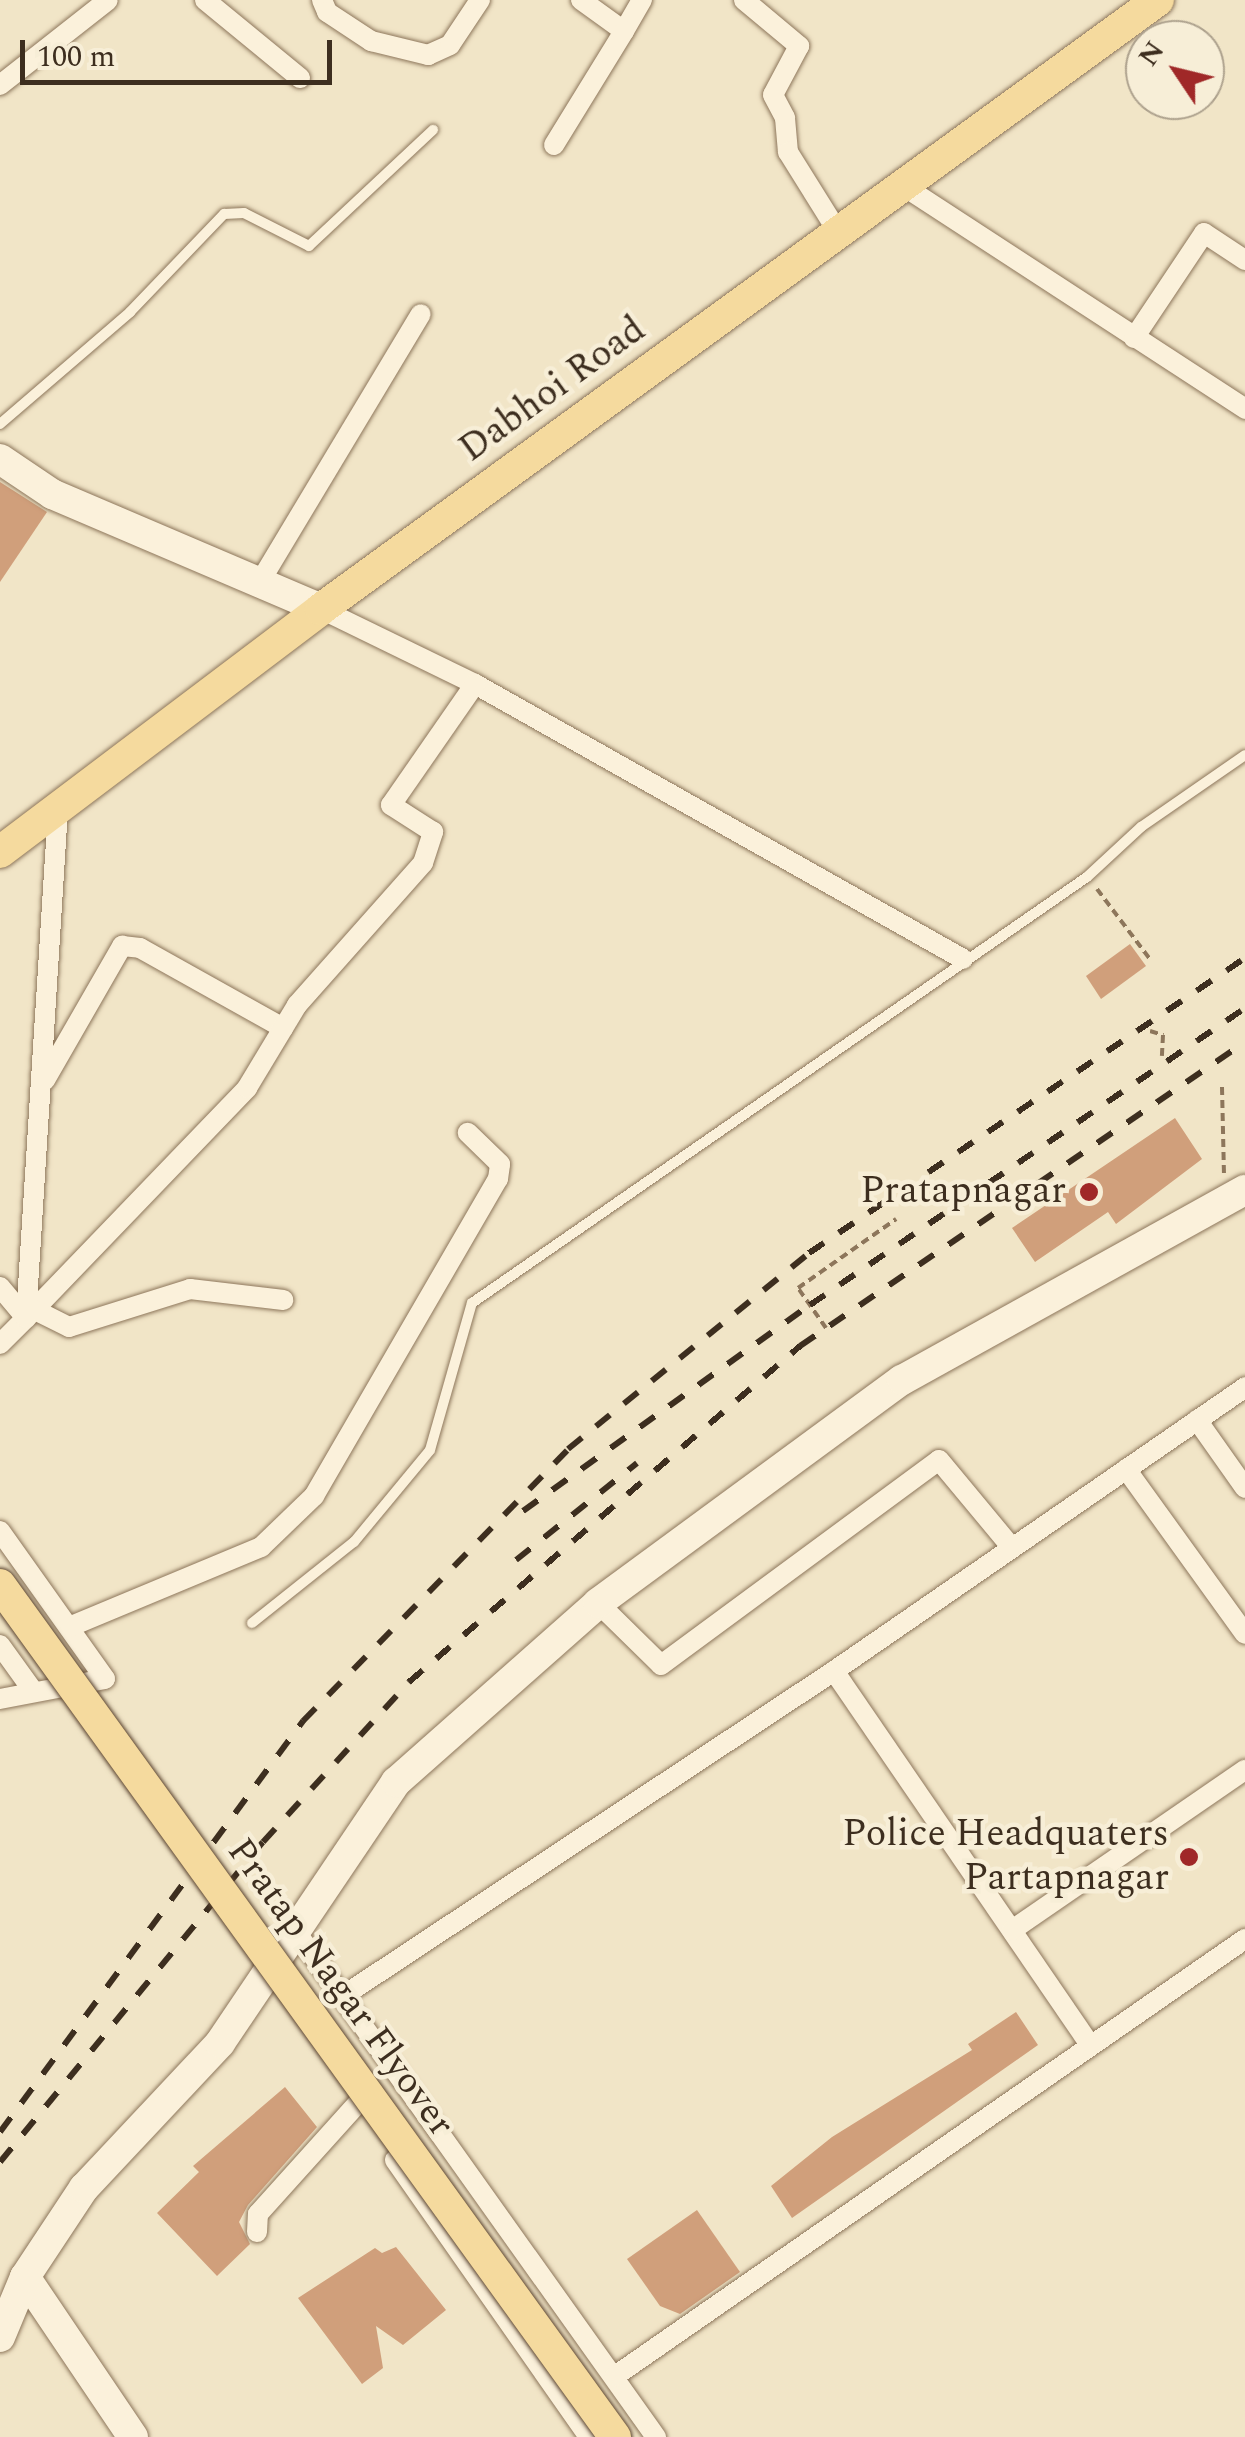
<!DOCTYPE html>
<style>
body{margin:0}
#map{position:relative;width:1245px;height:2437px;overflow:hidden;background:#f1e5c7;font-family:Spectral,serif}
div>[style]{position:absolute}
.building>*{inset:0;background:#d09f7b}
.path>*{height:4px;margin-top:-2px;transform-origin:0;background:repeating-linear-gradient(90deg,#8d765b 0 8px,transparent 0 13px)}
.roads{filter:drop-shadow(0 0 2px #8d765b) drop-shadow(0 0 2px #8d765b)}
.lane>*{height:10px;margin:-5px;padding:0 5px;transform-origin:5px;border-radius:5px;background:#fbf1db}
.street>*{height:20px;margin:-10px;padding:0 10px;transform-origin:10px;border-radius:10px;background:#fbf1db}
.secondary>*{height:30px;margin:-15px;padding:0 15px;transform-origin:15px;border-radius:15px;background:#fbf1db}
.primary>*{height:32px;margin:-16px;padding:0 16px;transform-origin:16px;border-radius:16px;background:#f5da9e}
.rail>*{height:6px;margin-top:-3px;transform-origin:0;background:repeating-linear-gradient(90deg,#3d2e1f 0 18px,transparent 0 36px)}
.bridges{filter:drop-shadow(0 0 2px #5b442f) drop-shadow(0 0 2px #5b442f)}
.primary-bridge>*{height:32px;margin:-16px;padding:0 16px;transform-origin:16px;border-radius:16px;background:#f5da9e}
.dots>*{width:28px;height:28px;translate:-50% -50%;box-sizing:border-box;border:5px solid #f7eed7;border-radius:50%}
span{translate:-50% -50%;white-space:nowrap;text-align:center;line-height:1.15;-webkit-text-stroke:9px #f7eed7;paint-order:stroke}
.street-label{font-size:38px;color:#3d2e1f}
.poi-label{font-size:38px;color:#3d2e1f}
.right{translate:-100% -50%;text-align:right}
.north{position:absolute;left:1125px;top:20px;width:100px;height:100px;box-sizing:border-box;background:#f7eed7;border:2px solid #ada18d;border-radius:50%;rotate:305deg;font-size:28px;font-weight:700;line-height:40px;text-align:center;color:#3d2e1f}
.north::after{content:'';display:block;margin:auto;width:35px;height:45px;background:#a02828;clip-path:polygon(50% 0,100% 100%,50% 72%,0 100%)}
.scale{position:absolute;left:20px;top:40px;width:312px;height:45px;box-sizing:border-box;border:5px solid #3d2e1f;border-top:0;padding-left:12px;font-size:30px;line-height:35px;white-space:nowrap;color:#3d2e1f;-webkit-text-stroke:8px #f7eed7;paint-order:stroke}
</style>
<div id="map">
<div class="building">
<i style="clip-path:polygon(0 482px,47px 512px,0 582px)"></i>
<i style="clip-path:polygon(1130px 944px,1146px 966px,1101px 999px,1086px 976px)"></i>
<i style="clip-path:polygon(1175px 1118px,1202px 1159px,1116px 1224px,1108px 1212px,1035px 1262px,1012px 1228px)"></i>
<i style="clip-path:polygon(1016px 2012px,1038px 2045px,792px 2218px,771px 2186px,832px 2137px,972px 2050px,968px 2044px)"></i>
<i style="clip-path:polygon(285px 2087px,317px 2127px,248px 2205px,239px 2222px,250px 2244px,217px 2276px,157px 2213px,199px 2172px,193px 2166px)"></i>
<i style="clip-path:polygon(697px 2210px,740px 2272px,680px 2314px,660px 2306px,627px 2259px)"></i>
<i style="clip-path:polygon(396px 2247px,446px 2310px,403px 2345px,376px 2326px,383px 2368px,362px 2384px,298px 2298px,375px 2248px,382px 2253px)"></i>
</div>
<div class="path">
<i style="left:1097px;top:889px;width:88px;rotate:52.9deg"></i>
<i style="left:1150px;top:1031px;width:14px;rotate:17deg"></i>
<i style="left:1163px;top:1035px;width:21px;rotate:93deg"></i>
<i style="left:1222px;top:1087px;width:86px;rotate:88.7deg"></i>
<i style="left:826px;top:1328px;width:49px;rotate:-125deg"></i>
<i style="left:798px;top:1288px;width:120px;rotate:-35.1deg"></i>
</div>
<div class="roads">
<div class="lane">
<i style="left:0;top:424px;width:172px;rotate:-40.7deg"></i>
<i style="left:130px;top:312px;width:136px;rotate:-46.2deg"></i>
<i style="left:224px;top:214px;width:20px;rotate:-3deg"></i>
<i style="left:244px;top:213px;width:73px;rotate:26.9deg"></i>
<i style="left:309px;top:246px;width:170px;rotate:-43.1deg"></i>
<i style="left:252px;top:1623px;width:130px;rotate:-38.5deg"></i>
<i style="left:354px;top:1542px;width:119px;rotate:-50.4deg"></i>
<i style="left:430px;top:1450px;width:153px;rotate:-74.1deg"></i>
<i style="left:472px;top:1303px;width:748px;rotate:-34.71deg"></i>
<i style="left:1087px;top:877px;width:74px;rotate:-42.8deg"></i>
<i style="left:1141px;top:827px;width:126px;rotate:-34.7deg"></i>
</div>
<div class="street">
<i style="left:205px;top:0;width:123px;rotate:39.4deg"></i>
<i style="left:322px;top:0;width:13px;rotate:67deg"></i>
<i style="left:327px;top:12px;width:53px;rotate:33.4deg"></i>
<i style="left:371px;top:41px;width:59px;rotate:13.8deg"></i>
<i style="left:428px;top:55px;width:24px;rotate:-24deg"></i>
<i style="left:450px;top:45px;width:54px;rotate:-56.3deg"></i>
<i style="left:581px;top:0;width:53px;rotate:35.8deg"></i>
<i style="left:624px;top:31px;width:36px;rotate:-60deg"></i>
<i style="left:744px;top:0;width:72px;rotate:39.9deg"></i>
<i style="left:799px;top:46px;width:55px;rotate:118deg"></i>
<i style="left:773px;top:95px;width:26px;rotate:62deg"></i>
<i style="left:785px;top:118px;width:34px;rotate:85deg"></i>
<i style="left:788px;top:152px;width:94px;rotate:58deg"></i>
<i style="left:0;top:85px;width:137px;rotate:-38.2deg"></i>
<i style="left:554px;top:145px;width:134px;rotate:-58.4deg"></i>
<i style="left:902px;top:185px;width:410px;rotate:33.1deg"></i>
<i style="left:1134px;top:338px;width:126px;rotate:-56.3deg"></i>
<i style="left:1204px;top:233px;width:49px;rotate:33.4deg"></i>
<i style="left:261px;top:580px;width:310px;rotate:-59deg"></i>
<i style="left:321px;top:609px;width:171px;rotate:26deg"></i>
<i style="left:475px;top:684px;width:560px;rotate:29.4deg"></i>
<i style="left:45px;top:1080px;width:155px;rotate:-60.1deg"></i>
<i style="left:122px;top:946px;width:18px;rotate:6deg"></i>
<i style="left:140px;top:948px;width:164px;rotate:29.2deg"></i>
<i style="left:0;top:1287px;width:40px;rotate:50deg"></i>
<i style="left:26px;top:1318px;width:319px;rotate:-46.1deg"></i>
<i style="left:247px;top:1088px;width:97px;rotate:-58.9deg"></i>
<i style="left:297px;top:1005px;width:190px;rotate:-48.4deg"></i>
<i style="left:423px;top:863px;width:33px;rotate:-72deg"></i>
<i style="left:433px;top:832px;width:50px;rotate:-147.3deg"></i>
<i style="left:391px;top:805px;width:147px;rotate:-55.2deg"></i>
<i style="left:33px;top:1309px;width:40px;rotate:26.6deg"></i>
<i style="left:69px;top:1327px;width:127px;rotate:-17.4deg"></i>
<i style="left:190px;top:1289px;width:94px;rotate:6.7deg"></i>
<i style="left:0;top:1344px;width:37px;rotate:-45deg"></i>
<i style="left:26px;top:1318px;width:509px;rotate:-86.4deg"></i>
<i style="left:1197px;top:1420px;width:83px;rotate:54.8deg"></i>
<i style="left:1126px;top:1469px;width:203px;rotate:54.2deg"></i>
<i style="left:0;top:1531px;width:181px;rotate:54.6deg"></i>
<i style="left:105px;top:1679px;width:107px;rotate:169.2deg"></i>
<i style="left:598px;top:1603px;width:88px;rotate:44.5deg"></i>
<i style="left:661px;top:1665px;width:345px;rotate:-36.4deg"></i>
<i style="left:939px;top:1460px;width:114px;rotate:50.3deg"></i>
<i style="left:69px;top:1627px;width:208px;rotate:-22.6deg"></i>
<i style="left:261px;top:1547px;width:74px;rotate:-43.9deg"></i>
<i style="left:314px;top:1496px;width:367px;rotate:-59.9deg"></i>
<i style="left:498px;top:1179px;width:15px;rotate:-82deg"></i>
<i style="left:500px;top:1164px;width:45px;rotate:-135.9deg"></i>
<i style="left:0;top:1645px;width:53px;rotate:54.2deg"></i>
<i style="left:834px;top:1671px;width:452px;rotate:55.6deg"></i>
<i style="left:294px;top:1929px;width:624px;rotate:54.53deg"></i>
<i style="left:1012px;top:1930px;width:283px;rotate:-34.5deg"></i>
<i style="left:343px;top:1996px;width:589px;rotate:-33.5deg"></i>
<i style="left:834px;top:1671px;width:500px;rotate:-34.6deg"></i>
<i style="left:395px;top:2160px;width:338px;rotate:55deg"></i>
<i style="left:257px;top:2232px;width:18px;rotate:-87deg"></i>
<i style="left:258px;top:2214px;width:148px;rotate:-48deg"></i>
<i style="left:615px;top:2376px;width:767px;rotate:-34.75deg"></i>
</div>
<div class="secondary">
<i style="left:0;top:459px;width:63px;rotate:33.9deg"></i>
<i style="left:52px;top:494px;width:293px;rotate:23.1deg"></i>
<i style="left:25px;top:2277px;width:193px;rotate:56deg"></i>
<i style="left:0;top:2337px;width:65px;rotate:-67.4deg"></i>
<i style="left:25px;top:2277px;width:107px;rotate:-56.5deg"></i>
<i style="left:84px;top:2188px;width:199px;rotate:-46.8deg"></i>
<i style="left:220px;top:2043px;width:315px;rotate:-56deg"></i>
<i style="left:396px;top:1782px;width:270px;rotate:-41.5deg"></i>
<i style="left:598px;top:1603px;width:377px;rotate:-36.3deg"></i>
<i style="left:902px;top:1380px;width:392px;rotate:-29deg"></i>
</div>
<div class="primary">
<i style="left:0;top:852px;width:403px;rotate:-37.1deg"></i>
<i style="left:321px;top:609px;width:1035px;rotate:-36.04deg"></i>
</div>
</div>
<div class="rail">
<i style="left:523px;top:1511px;width:353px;rotate:-35.7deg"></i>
<i style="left:810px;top:1305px;width:527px;rotate:-34.32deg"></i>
<i style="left:516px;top:1560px;width:155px;rotate:-38.7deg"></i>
<i style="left:0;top:2132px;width:511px;rotate:-53.6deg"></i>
<i style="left:303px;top:1721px;width:380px;rotate:-45.7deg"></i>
<i style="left:568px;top:1449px;width:311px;rotate:-39.1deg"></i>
<i style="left:809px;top:1253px;width:526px;rotate:-34.08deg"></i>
<i style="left:0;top:2162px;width:414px;rotate:-50.6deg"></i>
<i style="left:263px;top:1842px;width:217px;rotate:-47.6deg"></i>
<i style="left:409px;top:1682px;width:516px;rotate:-40.67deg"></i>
<i style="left:800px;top:1346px;width:539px;rotate:-34.34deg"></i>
</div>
<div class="bridges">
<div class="primary-bridge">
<i style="left:0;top:1585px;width:1051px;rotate:54.18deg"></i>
</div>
</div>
<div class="dots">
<i style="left:1089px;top:1192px;background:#a02828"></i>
<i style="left:1189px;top:1857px;background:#a02828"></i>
</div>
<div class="street-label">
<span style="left:553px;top:390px;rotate:-36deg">Dabhoi Road</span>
<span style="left:340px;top:1988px;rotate:54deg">Pratap Nagar Flyover</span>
</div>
<div class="poi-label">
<span class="right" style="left:1066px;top:1192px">Pratapnagar</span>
<span class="right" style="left:1169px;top:1857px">Police Headquaters<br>Partapnagar</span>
</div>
<div class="north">N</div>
<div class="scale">100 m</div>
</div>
